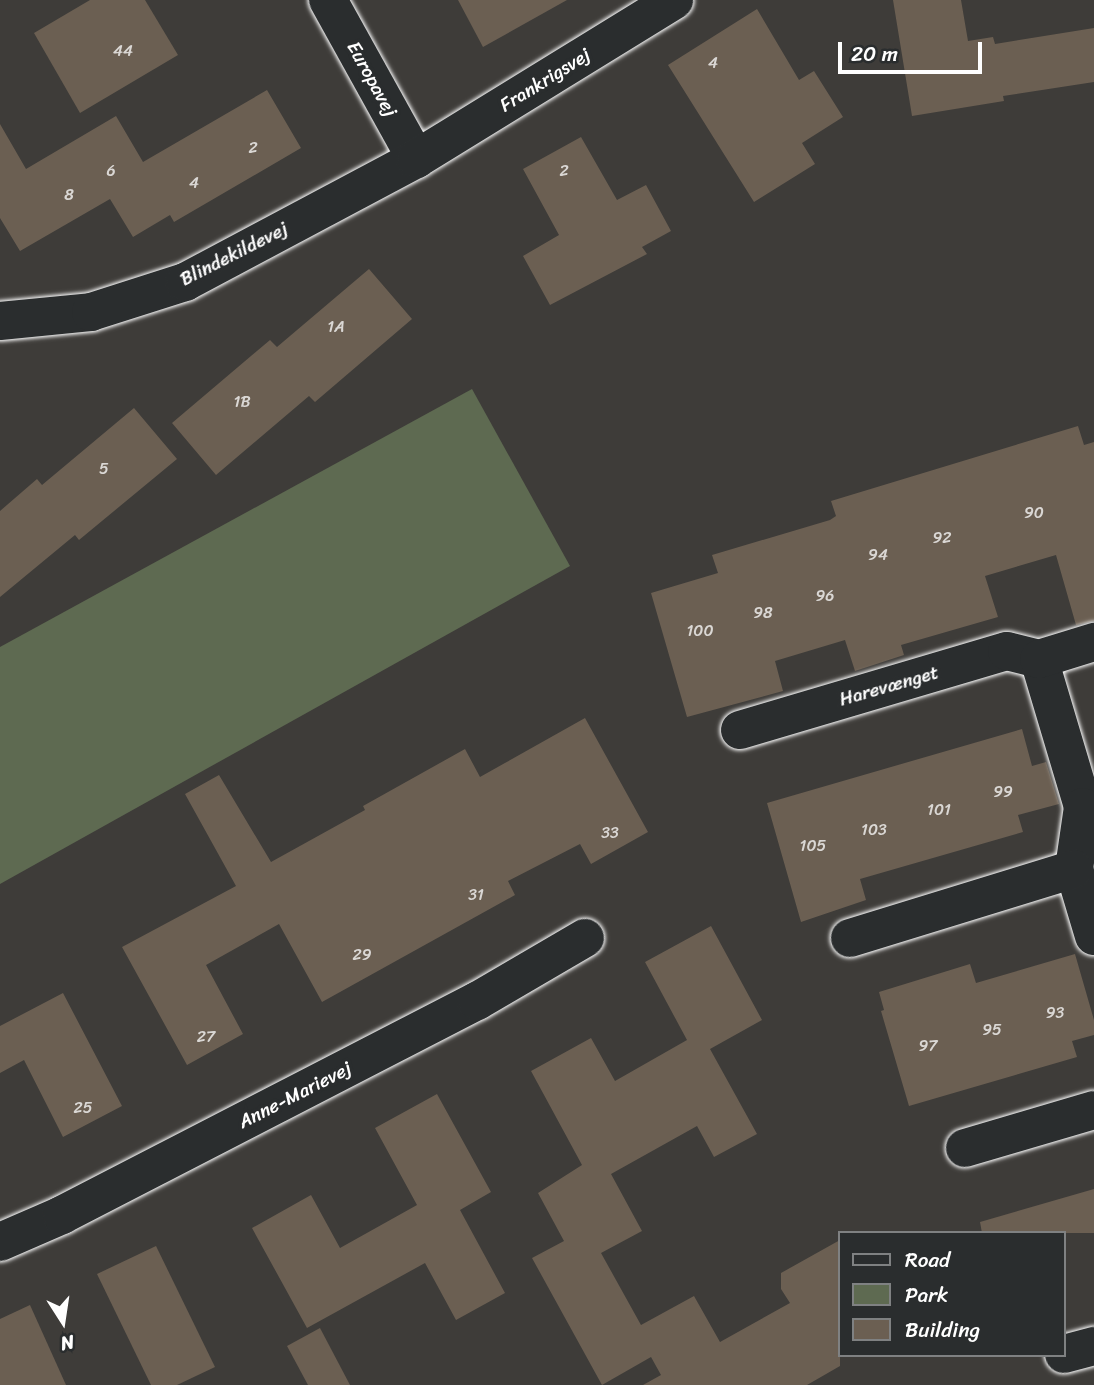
<!DOCTYPE html>
<meta charset="utf-8">
<style>
body{margin:0}
#map{position:relative;width:1094px;height:1385px;overflow:hidden;background:#3e3c39;font-family:Sriracha,sans-serif}
div>[style]{position:absolute}
.green>*{inset:0;background:#5e6a51}
.building>*{inset:0;background:#6b5f52}
.roads{filter:drop-shadow(0 0 2px #fff) drop-shadow(0 0 2px #fff)}
.minor>*{height:38px;margin:-19px;padding:0 19px;transform-origin:19px;border-radius:19px;background:#2a2d2e}
span{translate:-50% -50%;white-space:nowrap;text-align:center;line-height:1.15;-webkit-text-stroke:7px #2a2d2e;paint-order:stroke}
.number-label{font-size:16px;color:#dad7d4}
.number-label span{-webkit-text-stroke-width:0}
.street-label{font-size:19px;color:#fff}
.legend{position:absolute;left:838px;top:1231px;width:228px;height:126px;box-sizing:border-box;background:#2a2d2e;border:2px solid #7f8182;margin:0;padding:9px 12px;list-style:none;font-size:21px;color:#fff}
.legend li{display:flex;align-items:center;gap:14px;height:35px}
.legend b{width:35px;border:2px solid #7f8182}
.north{position:absolute;left:28px;top:1287px;width:70px;height:70px;-webkit-text-stroke:5px #2a2d2e;paint-order:stroke;rotate:168deg;font-size:19px;font-weight:700;line-height:28px;text-align:center;color:#fff}
.north::after{content:'';display:block;margin:auto;width:24px;height:32px;background:#fff;clip-path:polygon(50% 0,100% 100%,50% 72%,0 100%)}
.scale{position:absolute;left:838px;top:42px;width:144px;height:32px;box-sizing:border-box;border:4px solid #fff;border-top:0;padding-left:9px;font-size:21px;line-height:24px;white-space:nowrap;color:#fff;-webkit-text-stroke:5px #2a2d2e;paint-order:stroke}
</style>
<div id="map">
<div class="green">
<i style="clip-path:polygon(472px 389px,570px 566px,0 884px,0 647px)"></i>
</div>
<div class="building">
<i style="clip-path:polygon(90px 0,145px 0,178px 55px,80px 113px,34px 33px)"></i>
<i style="clip-path:polygon(458px 0,567px 0,483px 47px)"></i>
<i style="clip-path:polygon(893px 0,961px 0,968px 41px,993px 37px,995px 44px,1094px 28px,1094px 82px,1003px 96px,1004px 101px,912px 116px)"></i>
<i style="clip-path:polygon(757px 9px,799px 80px,814px 71px,843px 117px,802px 143px,815px 164px,754px 202px,668px 65px)"></i>
<i style="clip-path:polygon(267px 90px,301px 148px,174px 222px,170px 215px,133px 237px,110px 199px,20px 251px,0 218px,0 124px,26px 169px,116px 116px,143px 162px)"></i>
<i style="clip-path:polygon(581px 137px,617px 200px,646px 185px,671px 231px,642px 247px,647px 254px,550px 305px,523px 256px,559px 235px,523px 169px)"></i>
<i style="clip-path:polygon(369px 269px,412px 319px,315px 402px,309px 396px,216px 475px,172px 423px,270px 340px,277px 347px)"></i>
<i style="clip-path:polygon(134px 408px,177px 459px,79px 540px,75px 535px,0 597px,0 511px,37px 479px,42px 485px)"></i>
<i style="clip-path:polygon(1078px 426px,1084px 445px,1094px 442px,1094px 621px,1076px 625px,1056px 555px,985px 576px,998px 617px,901px 645px,904px 655px,855px 671px,845px 640px,775px 661px,783px 691px,687px 717px,651px 593px,718px 573px,712px 555px,830px 520px,836px 516px,831px 501px)"></i>
<i style="clip-path:polygon(585px 718px,648px 832px,591px 864px,580px 844px,508px 881px,515px 895px,322px 1002px,279px 924px,206px 965px,243px 1034px,187px 1065px,122px 947px,236px 886px,185px 794px,219px 775px,271px 862px,365px 810px,363px 806px,465px 749px,480px 777px)"></i>
<i style="clip-path:polygon(1022px 729px,1032px 766px,1046px 762px,1059px 804px,1018px 815px,1023px 832px,860px 879px,866px 900px,801px 922px,767px 803px)"></i>
<i style="clip-path:polygon(711px 926px,762px 1020px,710px 1049px,757px 1134px,714px 1157px,697px 1126px,611px 1174px,642px 1231px,601px 1253px,641px 1325px,694px 1296px,720px 1342px,790px 1303px,781px 1289px,781px 1273px,840px 1240px,840px 1366px,807px 1385px,643px 1385px,661px 1375px,651px 1357px,602px 1385px,532px 1258px,564px 1241px,538px 1193px,582px 1165px,531px 1071px,591px 1038px,615px 1081px,687px 1040px,645px 962px)"></i>
<i style="clip-path:polygon(1075px 954px,1094px 1020px,1094px 1035px,1072px 1041px,1077px 1057px,909px 1106px,881px 1011px,884px 1010px,879px 992px,970px 964px,976px 983px)"></i>
<i style="clip-path:polygon(63px 993px,122px 1106px,63px 1137px,24px 1060px,0 1073px,0 1026px)"></i>
<i style="clip-path:polygon(437px 1094px,491px 1192px,460px 1210px,505px 1293px,456px 1320px,425px 1263px,307px 1328px,252px 1228px,311px 1195px,340px 1248px,417px 1205px,375px 1128px)"></i>
<i style="clip-path:polygon(1094px 1189px,1094px 1233px,982px 1233px,980px 1222px)"></i>
<i style="clip-path:polygon(156px 1246px,215px 1367px,177px 1385px,151px 1385px,97px 1274px)"></i>
<i style="clip-path:polygon(30px 1305px,66px 1385px,0 1385px,0 1319px)"></i>
<i style="clip-path:polygon(320px 1328px,350px 1385px,308px 1385px,287px 1346px)"></i>
</div>
<div class="roads">
<div class="minor">
<i style="left:328px;top:0;width:182px;rotate:61deg"></i>
<i style="left:0;top:321px;width:91px;rotate:-5.6deg"></i>
<i style="left:91px;top:312px;width:99px;rotate:-17.7deg"></i>
<i style="left:185px;top:282px;width:262px;rotate:-28deg"></i>
<i style="left:416px;top:159px;width:303px;rotate:-31.6deg"></i>
<i style="left:1039px;top:659px;width:154px;rotate:73.4deg"></i>
<i style="left:1083px;top:807px;width:63px;rotate:98.3deg"></i>
<i style="left:1074px;top:869px;width:70px;rotate:73.4deg"></i>
<i style="left:740px;top:730px;width:278px;rotate:-16.5deg"></i>
<i style="left:1007px;top:651px;width:33px;rotate:14deg"></i>
<i style="left:1039px;top:659px;width:58px;rotate:-17.2deg"></i>
<i style="left:850px;top:938px;width:234px;rotate:-17.1deg"></i>
<i style="left:965px;top:1148px;width:134px;rotate:-16.4deg"></i>
<i style="left:0;top:1242px;width:68px;rotate:-23.5deg"></i>
<i style="left:62px;top:1215px;width:467px;rotate:-27.3deg"></i>
<i style="left:477px;top:1001px;width:125px;rotate:-30.3deg"></i>
<i style="left:1064px;top:1354px;width:31px;rotate:-15deg"></i>
</div>
</div>
<div class="number-label">
<span style="left:123px;top:51px">44</span>
<span style="left:713px;top:63px">4</span>
<span style="left:253px;top:148px">2</span>
<span style="left:111px;top:171px">6</span>
<span style="left:564px;top:171px">2</span>
<span style="left:194px;top:183px">4</span>
<span style="left:69px;top:195px">8</span>
<span style="left:336px;top:327px">1A</span>
<span style="left:242px;top:402px">1B</span>
<span style="left:104px;top:469px">5</span>
<span style="left:1034px;top:513px">90</span>
<span style="left:942px;top:538px">92</span>
<span style="left:878px;top:555px">94</span>
<span style="left:825px;top:596px">96</span>
<span style="left:763px;top:613px">98</span>
<span style="left:700px;top:631px">100</span>
<span style="left:1003px;top:792px">99</span>
<span style="left:939px;top:810px">101</span>
<span style="left:874px;top:830px">103</span>
<span style="left:610px;top:833px">33</span>
<span style="left:813px;top:846px">105</span>
<span style="left:476px;top:895px">31</span>
<span style="left:362px;top:955px">29</span>
<span style="left:1055px;top:1013px">93</span>
<span style="left:992px;top:1030px">95</span>
<span style="left:206px;top:1037px">27</span>
<span style="left:928px;top:1046px">97</span>
<span style="left:83px;top:1108px">25</span>
</div>
<div class="street-label">
<span style="left:372px;top:79px;rotate:61deg">Europavej</span>
<span style="left:545px;top:80px;rotate:-32deg">Frankrigsvej</span>
<span style="left:234px;top:254px;rotate:-27deg">Blindekildevej</span>
<span style="left:889px;top:686px;rotate:-16deg">Harevænget</span>
<span style="left:295px;top:1095px;rotate:-27deg">Anne-Marievej</span>
</div>
<ul class="legend">
<li><b style="height:9px;background:#2a2d2e"></b>Road</li>
<li><b style="height:19px;background:#5e6a51"></b>Park</li>
<li><b style="height:19px;background:#6b5f52"></b>Building</li>
</ul>
<div class="north">N</div>
<div class="scale">20 m</div>
</div>
